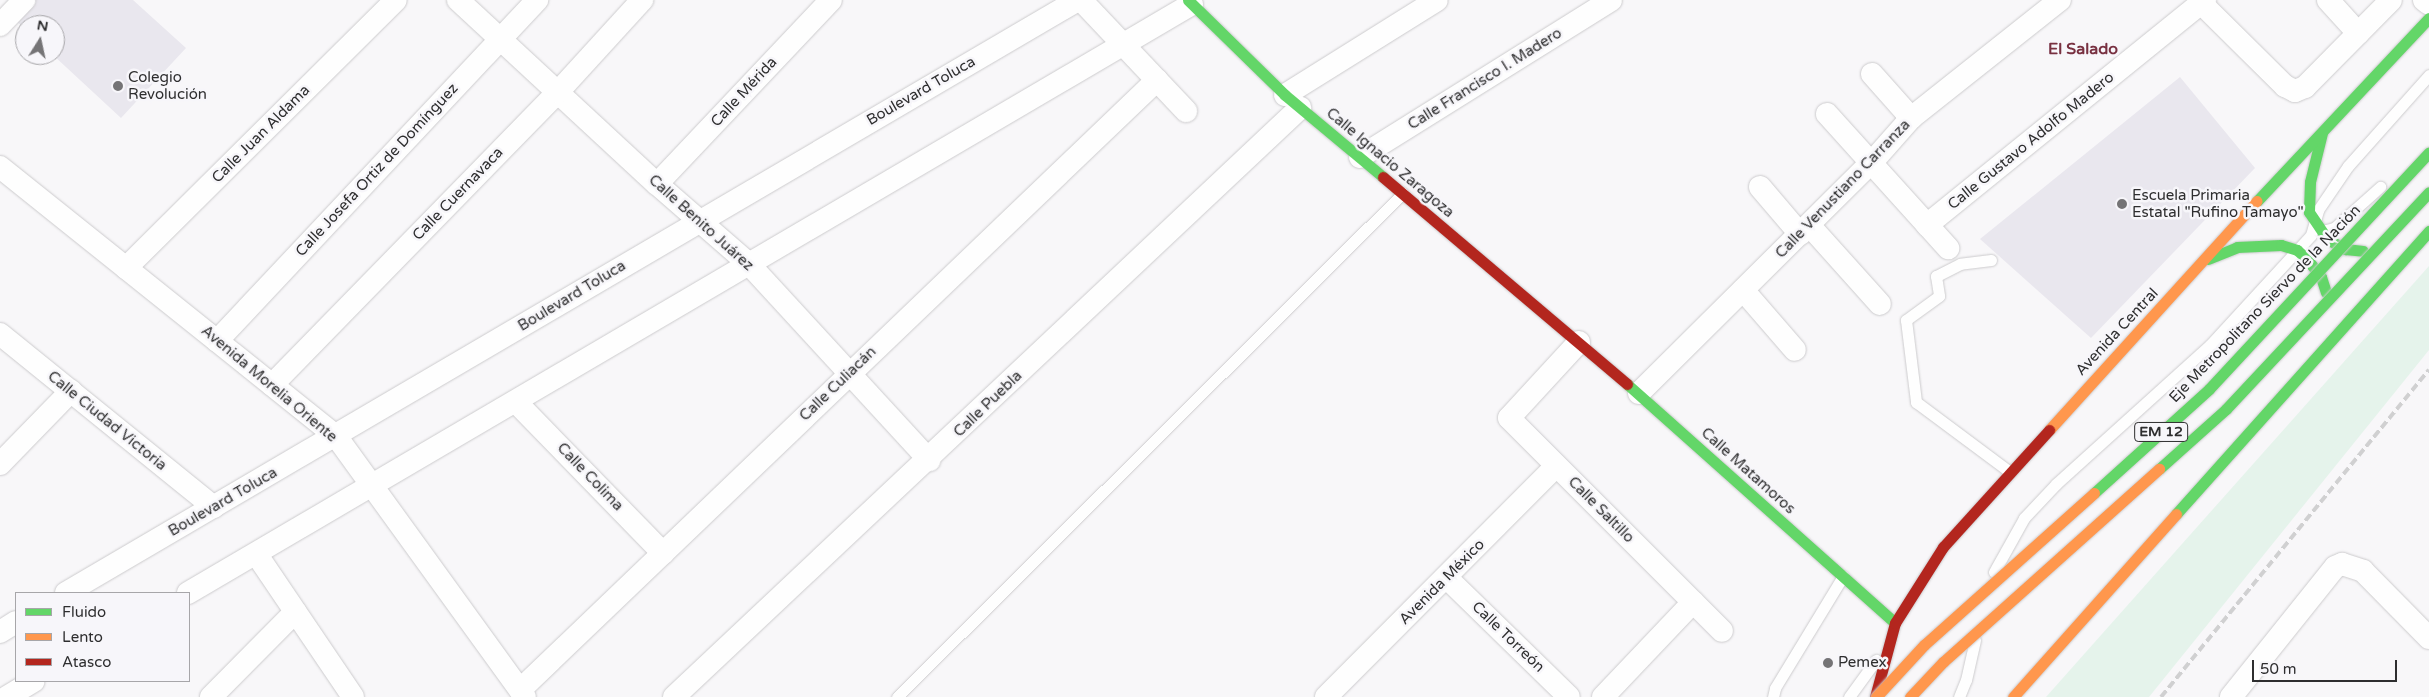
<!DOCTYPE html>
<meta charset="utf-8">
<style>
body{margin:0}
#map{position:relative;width:2429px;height:697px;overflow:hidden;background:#f8f7f9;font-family:"Varela Round",sans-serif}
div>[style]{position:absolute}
.built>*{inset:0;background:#e9e7ee}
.green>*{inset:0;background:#e5f3eb}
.roads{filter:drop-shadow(0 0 1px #cccbcd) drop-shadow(0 0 1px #cccbcd)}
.lane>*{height:11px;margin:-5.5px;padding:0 5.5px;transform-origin:5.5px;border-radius:5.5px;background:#fefefe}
.street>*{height:22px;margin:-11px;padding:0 11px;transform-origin:11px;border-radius:11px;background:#fefefe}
.fast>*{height:11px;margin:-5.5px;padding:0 5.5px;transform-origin:5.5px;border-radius:5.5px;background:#63d668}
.slow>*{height:11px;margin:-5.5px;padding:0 5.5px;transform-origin:5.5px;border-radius:5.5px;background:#ff974d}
.jam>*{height:11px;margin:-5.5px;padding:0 5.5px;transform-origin:5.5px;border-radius:5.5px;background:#b3261e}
.rail>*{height:4px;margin-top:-2px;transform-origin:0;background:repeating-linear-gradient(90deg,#d0d0d1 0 8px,transparent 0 12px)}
.bridges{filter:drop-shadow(0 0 1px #cccbcd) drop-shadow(0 0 1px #cccbcd)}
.fast-bridge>*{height:11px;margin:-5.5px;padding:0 5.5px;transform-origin:5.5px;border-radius:5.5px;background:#63d668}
.slow-bridge>*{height:11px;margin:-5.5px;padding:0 5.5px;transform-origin:5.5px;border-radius:5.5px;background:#ff974d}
.dots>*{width:14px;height:14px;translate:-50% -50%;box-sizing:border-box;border:2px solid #f7f6fa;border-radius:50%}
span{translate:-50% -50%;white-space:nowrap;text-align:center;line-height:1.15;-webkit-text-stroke:5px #f7f6fa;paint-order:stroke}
.shield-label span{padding:1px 4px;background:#f7f6fa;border:1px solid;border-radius:4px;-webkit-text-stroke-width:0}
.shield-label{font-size:14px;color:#2e2e2f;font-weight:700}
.poi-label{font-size:15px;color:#2e2e2f}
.left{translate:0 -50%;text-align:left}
.street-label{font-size:15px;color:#2e2e2f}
.neighbourhood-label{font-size:16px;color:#783141;font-weight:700}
.legend{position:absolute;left:15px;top:592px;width:175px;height:90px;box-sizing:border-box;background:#f7f6fa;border:1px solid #a7a6a9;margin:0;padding:6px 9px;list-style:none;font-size:15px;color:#2e2e2f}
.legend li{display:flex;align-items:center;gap:10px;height:25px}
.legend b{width:25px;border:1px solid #a7a6a9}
.north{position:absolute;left:15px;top:15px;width:50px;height:50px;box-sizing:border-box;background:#f7f6fa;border:1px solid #a7a6a9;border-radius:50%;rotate:10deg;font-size:14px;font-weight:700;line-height:20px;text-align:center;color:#2e2e2f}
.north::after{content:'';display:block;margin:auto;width:18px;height:22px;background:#757476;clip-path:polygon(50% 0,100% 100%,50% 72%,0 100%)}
.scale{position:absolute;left:2252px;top:660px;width:145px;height:22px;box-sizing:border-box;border:2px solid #2e2e2f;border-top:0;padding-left:6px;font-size:15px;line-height:18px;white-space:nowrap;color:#2e2e2f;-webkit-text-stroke:4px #f7f6fa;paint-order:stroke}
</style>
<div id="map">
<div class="built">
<i style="clip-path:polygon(32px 0,133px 0,186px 48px,121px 118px,53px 55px,55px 25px,25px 25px,25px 29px,14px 19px)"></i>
<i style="clip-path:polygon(2180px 77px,2255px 168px,2091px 338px,1980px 239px)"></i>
</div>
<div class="green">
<i style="clip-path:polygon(2429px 266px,2429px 350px,2149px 697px,2046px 697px)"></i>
</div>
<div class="roads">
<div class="lane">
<i style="left:2322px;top:231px;width:12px;rotate:-14deg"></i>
<i style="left:2334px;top:228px;width:62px;rotate:-41.7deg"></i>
<i style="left:1991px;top:260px;width:31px;rotate:173deg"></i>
<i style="left:1960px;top:264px;width:27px;rotate:153deg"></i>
<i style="left:1936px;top:276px;width:20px;rotate:81deg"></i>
<i style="left:1939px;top:296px;width:41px;rotate:144deg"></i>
<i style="left:1906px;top:320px;width:83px;rotate:83deg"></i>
<i style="left:1916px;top:402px;width:117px;rotate:36.7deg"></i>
<i style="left:1994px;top:572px;width:62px;rotate:-60.9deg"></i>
<i style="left:2024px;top:518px;width:47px;rotate:-46.7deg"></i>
<i style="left:2056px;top:484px;width:207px;rotate:-42.1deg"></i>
<i style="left:2210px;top:345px;width:149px;rotate:-47.4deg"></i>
<i style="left:2311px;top:235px;width:26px;rotate:-74deg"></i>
<i style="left:2318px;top:210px;width:53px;rotate:-55.7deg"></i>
<i style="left:2348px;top:166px;width:122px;rotate:-48.3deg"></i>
<i style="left:897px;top:697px;width:714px;rotate:-44.89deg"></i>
<i style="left:1773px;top:697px;width:9px;rotate:-77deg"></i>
<i style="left:1775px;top:688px;width:131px;rotate:-58.7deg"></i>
<i style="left:1849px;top:697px;width:46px;rotate:-53.9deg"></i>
<i style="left:1959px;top:697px;width:18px;rotate:-68deg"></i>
<i style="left:1966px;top:680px;width:41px;rotate:-77.3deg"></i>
</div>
<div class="street">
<i style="left:458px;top:0;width:271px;rotate:42.8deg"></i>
<i style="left:657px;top:184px;width:121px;rotate:41deg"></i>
<i style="left:748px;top:263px;width:268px;rotate:47.4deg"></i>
<i style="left:1081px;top:0;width:153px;rotate:46.6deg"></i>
<i style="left:2328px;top:0;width:45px;rotate:47.7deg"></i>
<i style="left:2424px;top:0;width:6px;rotate:39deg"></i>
<i style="left:2201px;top:3px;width:118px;rotate:44.7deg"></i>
<i style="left:2285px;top:86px;width:11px;rotate:27deg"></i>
<i style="left:2295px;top:91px;width:11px;rotate:-22deg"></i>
<i style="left:2305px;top:87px;width:122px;rotate:-45.3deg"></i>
<i style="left:0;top:25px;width:35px;rotate:-46deg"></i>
<i style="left:1872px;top:74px;width:59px;rotate:48.4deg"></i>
<i style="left:1285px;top:95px;width:179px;rotate:-32deg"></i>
<i style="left:1827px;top:114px;width:181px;rotate:47.9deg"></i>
<i style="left:1360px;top:157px;width:296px;rotate:-32deg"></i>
<i style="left:0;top:167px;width:430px;rotate:38.7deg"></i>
<i style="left:336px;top:436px;width:322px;rotate:54.1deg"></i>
<i style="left:657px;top:184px;width:253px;rotate:-46.6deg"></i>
<i style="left:1760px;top:187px;width:62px;rotate:49.6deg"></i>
<i style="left:1809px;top:225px;width:106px;rotate:48.1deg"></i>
<i style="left:1927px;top:225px;width:358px;rotate:-39deg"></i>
<i style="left:126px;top:268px;width:380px;rotate:-44.8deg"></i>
<i style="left:1743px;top:290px;width:79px;rotate:49.1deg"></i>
<i style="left:0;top:334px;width:275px;rotate:39deg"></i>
<i style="left:217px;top:341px;width:468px;rotate:-46.8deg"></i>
<i style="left:1579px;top:342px;width:103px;rotate:132.6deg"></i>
<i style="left:1509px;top:418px;width:301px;rotate:45deg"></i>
<i style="left:272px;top:385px;width:409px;rotate:-45.7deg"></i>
<i style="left:558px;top:92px;width:125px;rotate:-47.6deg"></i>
<i style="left:1639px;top:393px;width:330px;rotate:-44.8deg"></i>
<i style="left:1873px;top:161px;width:57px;rotate:-48.5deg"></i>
<i style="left:1911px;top:118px;width:190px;rotate:-38.4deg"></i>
<i style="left:516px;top:402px;width:211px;rotate:45.8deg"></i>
<i style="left:0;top:464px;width:102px;rotate:-45.8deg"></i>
<i style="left:257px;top:555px;width:171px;rotate:55.9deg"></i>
<i style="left:1447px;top:578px;width:170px;rotate:44.3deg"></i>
<i style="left:66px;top:593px;width:1173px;rotate:-30.37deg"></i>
<i style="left:188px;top:593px;width:1164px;rotate:-30.4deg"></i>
<i style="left:0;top:632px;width:19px;rotate:-32deg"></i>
<i style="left:520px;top:690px;width:882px;rotate:-43.76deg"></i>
<i style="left:7px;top:697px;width:31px;rotate:-31deg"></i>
<i style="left:211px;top:697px;width:120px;rotate:-45.3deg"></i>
<i style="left:674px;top:697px;width:860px;rotate:-43.26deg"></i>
<i style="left:1326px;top:697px;width:326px;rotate:-45.1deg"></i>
<i style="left:1603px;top:697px;width:131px;rotate:-46.5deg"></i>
<i style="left:2231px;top:697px;width:166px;rotate:-51.3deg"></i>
<i style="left:2335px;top:567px;width:8px;rotate:-23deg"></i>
<i style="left:2342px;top:564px;width:22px;rotate:18deg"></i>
<i style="left:2363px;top:571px;width:94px;rotate:45.4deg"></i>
</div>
<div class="fast">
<i style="left:1188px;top:0;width:136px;rotate:44.4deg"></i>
<i style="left:1285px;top:95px;width:128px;rotate:39.9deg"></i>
<i style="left:2322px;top:133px;width:50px;rotate:103.8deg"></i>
<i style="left:2310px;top:182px;width:30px;rotate:92deg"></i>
<i style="left:2309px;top:212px;width:32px;rotate:56deg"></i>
<i style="left:2327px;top:239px;width:21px;rotate:29deg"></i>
<i style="left:2345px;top:249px;width:18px;rotate:6deg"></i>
<i style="left:2257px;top:201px;width:251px;rotate:-46.8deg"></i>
<i style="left:2208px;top:259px;width:31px;rotate:-22deg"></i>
<i style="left:2237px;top:247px;width:44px;rotate:-2.6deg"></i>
<i style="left:2281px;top:245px;width:17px;rotate:17deg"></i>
<i style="left:2297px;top:250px;width:13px;rotate:42deg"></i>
<i style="left:2307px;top:259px;width:23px;rotate:52deg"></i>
<i style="left:2321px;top:277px;width:16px;rotate:72deg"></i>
<i style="left:1627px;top:384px;width:359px;rotate:41.7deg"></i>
<i style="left:2176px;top:514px;width:380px;rotate:-48.2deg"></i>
</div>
<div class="slow">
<i style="left:2049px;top:430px;width:309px;rotate:-47.8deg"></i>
<i style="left:2013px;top:697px;width:245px;rotate:-48.3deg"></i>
</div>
<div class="jam">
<i style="left:1383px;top:177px;width:320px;rotate:40.3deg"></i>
<i style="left:1875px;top:697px;width:77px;rotate:-74.9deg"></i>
<i style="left:1895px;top:623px;width:90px;rotate:-57.7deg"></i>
<i style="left:1943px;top:547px;width:158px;rotate:-47.8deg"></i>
</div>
</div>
<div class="rail">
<i style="left:2161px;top:697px;width:423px;rotate:-50.7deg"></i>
</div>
<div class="bridges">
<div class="fast-bridge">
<i style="left:2159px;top:469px;width:90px;rotate:-41.8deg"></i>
<i style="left:2226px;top:409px;width:297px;rotate:-46.9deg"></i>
<i style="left:2094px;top:493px;width:155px;rotate:-42.1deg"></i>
<i style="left:2209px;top:389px;width:323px;rotate:-47.1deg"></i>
</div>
<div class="slow-bridge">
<i style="left:1876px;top:697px;width:71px;rotate:-47.3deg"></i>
<i style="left:1924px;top:645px;width:228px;rotate:-41.8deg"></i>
<i style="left:1910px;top:697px;width:48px;rotate:-46.7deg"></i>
<i style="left:1943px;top:662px;width:290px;rotate:-41.8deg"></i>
</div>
</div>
<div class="dots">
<i style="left:118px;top:86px;background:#757476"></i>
<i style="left:2122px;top:204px;background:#757476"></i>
<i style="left:1828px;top:663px;background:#757476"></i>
</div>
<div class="shield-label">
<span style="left:2161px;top:432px">EM 12</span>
</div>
<div class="poi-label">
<span class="left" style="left:128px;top:86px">Colegio<br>Revolución</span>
<span class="left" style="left:2132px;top:204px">Escuela Primaria<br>Estatal "Rufino Tamayo"</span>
<span class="left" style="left:1838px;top:663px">Pemex</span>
</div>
<div class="street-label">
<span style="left:1485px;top:79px;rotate:-32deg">Calle Francisco I. Madero</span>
<span style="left:921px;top:91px;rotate:-30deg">Boulevard Toluca</span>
<span style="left:744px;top:92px;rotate:-47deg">Calle Mérida</span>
<span style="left:261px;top:134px;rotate:-45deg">Calle Juan Aldama</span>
<span style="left:2031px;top:141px;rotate:-39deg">Calle Gustavo Adolfo Madero</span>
<span style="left:1390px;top:163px;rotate:40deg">Calle Ignacio Zaragoza</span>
<span style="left:377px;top:170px;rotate:-47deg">Calle Josefa Ortiz de Domínguez</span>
<span style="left:1843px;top:189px;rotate:-46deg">Calle Venustiano Carranza</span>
<span style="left:458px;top:194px;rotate:-46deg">Calle Cuernavaca</span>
<span style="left:701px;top:223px;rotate:42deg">Calle Benito Juárez</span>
<span style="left:572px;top:296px;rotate:-31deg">Boulevard Toluca</span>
<span style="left:2265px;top:304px;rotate:-46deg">Eje Metropolitano Siervo de la Nación</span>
<span style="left:2117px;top:332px;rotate:-47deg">Avenida Central</span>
<span style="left:269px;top:384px;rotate:40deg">Avenida Morelia Oriente</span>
<span style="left:838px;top:384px;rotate:-44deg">Calle Culiacán</span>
<span style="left:988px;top:404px;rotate:-44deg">Calle Puebla</span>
<span style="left:107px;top:421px;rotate:39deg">Calle Ciudad Victoria</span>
<span style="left:1748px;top:471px;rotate:42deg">Calle Matamoros</span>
<span style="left:590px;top:477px;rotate:46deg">Calle Colima</span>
<span style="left:223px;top:502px;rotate:-30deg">Boulevard Toluca</span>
<span style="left:1601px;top:510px;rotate:45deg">Calle Saltillo</span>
<span style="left:1442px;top:582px;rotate:-45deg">Avenida México</span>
<span style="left:1508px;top:637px;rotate:44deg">Calle Torreón</span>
</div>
<div class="neighbourhood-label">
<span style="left:2083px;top:49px">El Salado</span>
</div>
<ul class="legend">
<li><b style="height:6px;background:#63d668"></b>Fluido</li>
<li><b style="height:6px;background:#ff974d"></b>Lento</li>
<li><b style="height:6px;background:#b3261e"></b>Atasco</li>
</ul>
<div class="north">N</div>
<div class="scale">50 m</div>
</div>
